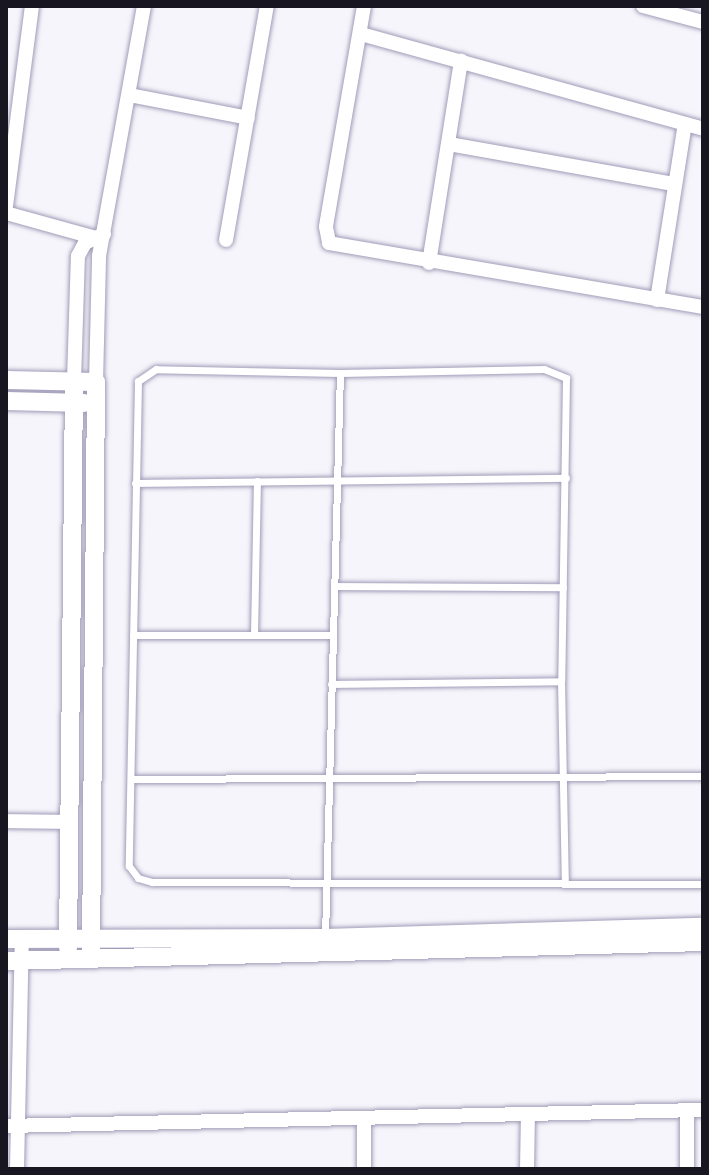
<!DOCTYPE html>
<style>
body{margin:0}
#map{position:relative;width:709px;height:1175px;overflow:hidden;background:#f6f5fb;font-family:Quicksand,sans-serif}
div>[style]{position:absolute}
.roads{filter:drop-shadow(0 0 2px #a09cb8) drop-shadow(0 0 2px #a09cb8)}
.service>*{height:7px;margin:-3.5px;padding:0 3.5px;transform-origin:3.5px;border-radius:3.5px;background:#fff}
.minor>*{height:14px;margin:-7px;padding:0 7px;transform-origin:7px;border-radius:7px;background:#fff}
.tertiary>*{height:18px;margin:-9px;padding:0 9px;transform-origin:9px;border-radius:9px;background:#fff}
span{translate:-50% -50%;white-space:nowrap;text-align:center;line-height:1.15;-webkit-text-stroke:7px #fff;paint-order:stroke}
.frame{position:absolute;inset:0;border:8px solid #181620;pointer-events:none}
</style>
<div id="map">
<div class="roads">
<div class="service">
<i style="left:340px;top:373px;width:184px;rotate:-178.8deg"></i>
<i style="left:156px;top:369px;width:22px;rotate:146deg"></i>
<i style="left:138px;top:381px;width:485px;rotate:91.1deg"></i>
<i style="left:129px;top:866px;width:15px;rotate:53deg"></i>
<i style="left:138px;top:878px;width:15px;rotate:16deg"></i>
<i style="left:152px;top:882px;width:551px;rotate:0.21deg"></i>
<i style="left:135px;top:483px;width:431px;rotate:-0.7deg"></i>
<i style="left:334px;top:586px;width:229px;rotate:0.3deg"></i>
<i style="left:133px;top:635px;width:200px"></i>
<i style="left:254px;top:635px;width:154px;rotate:-88.9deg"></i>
<i style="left:331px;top:684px;width:230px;rotate:-0.7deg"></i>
<i style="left:131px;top:779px;width:572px;rotate:-0.3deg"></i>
<i style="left:325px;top:937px;width:564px;rotate:-88.48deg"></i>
<i style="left:340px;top:373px;width:204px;rotate:-1.1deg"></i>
<i style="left:544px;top:369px;width:24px;rotate:22deg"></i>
<i style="left:566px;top:378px;width:303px;rotate:90.9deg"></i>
<i style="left:561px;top:681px;width:202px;rotate:88.9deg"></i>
</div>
<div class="minor">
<i style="left:364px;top:6px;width:224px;rotate:99.8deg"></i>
<i style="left:326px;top:227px;width:16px;rotate:79deg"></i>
<i style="left:329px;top:243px;width:379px;rotate:9.7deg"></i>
<i style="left:643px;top:6px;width:62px;rotate:14.9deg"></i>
<i style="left:361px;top:34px;width:355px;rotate:15.5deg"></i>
<i style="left:129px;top:95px;width:121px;rotate:10.9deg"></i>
<i style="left:449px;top:144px;width:228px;rotate:10.1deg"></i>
<i style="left:6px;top:206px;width:202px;rotate:-82.6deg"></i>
<i style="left:6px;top:213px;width:93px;rotate:15.5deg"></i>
<i style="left:226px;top:240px;width:238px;rotate:-80.1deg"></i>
<i style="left:429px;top:263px;width:205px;rotate:-81deg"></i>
<i style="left:657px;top:300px;width:178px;rotate:-81deg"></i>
<i style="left:74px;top:381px;width:125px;rotate:-88.2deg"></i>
<i style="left:78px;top:256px;width:15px;rotate:-62deg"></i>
<i style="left:85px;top:243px;width:21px;rotate:-25deg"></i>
<i style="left:96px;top:382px;width:126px;rotate:-88.6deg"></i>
<i style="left:99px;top:256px;width:254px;rotate:-79.8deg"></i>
<i style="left:6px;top:821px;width:63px;rotate:0.9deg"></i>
<i style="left:687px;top:1110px;width:59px;rotate:90deg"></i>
<i style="left:6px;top:1126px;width:697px;rotate:-1.32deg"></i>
<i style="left:17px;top:1169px;width:230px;rotate:-88.8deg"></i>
<i style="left:364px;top:1169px;width:51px;rotate:-90deg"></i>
<i style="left:527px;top:1169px;width:55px;rotate:-89deg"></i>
</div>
<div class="tertiary">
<i style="left:6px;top:380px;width:90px;rotate:1.3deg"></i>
<i style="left:96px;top:382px;width:568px;rotate:90.5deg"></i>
<i style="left:6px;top:401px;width:78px;rotate:1.5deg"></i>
<i style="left:6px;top:939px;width:319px;rotate:-0.2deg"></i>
<i style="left:325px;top:938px;width:378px;rotate:-1.7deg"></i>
<i style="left:68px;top:948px;width:567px;rotate:-89.39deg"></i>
<i style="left:6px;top:961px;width:697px;rotate:-1.56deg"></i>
</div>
</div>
<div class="frame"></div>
</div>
